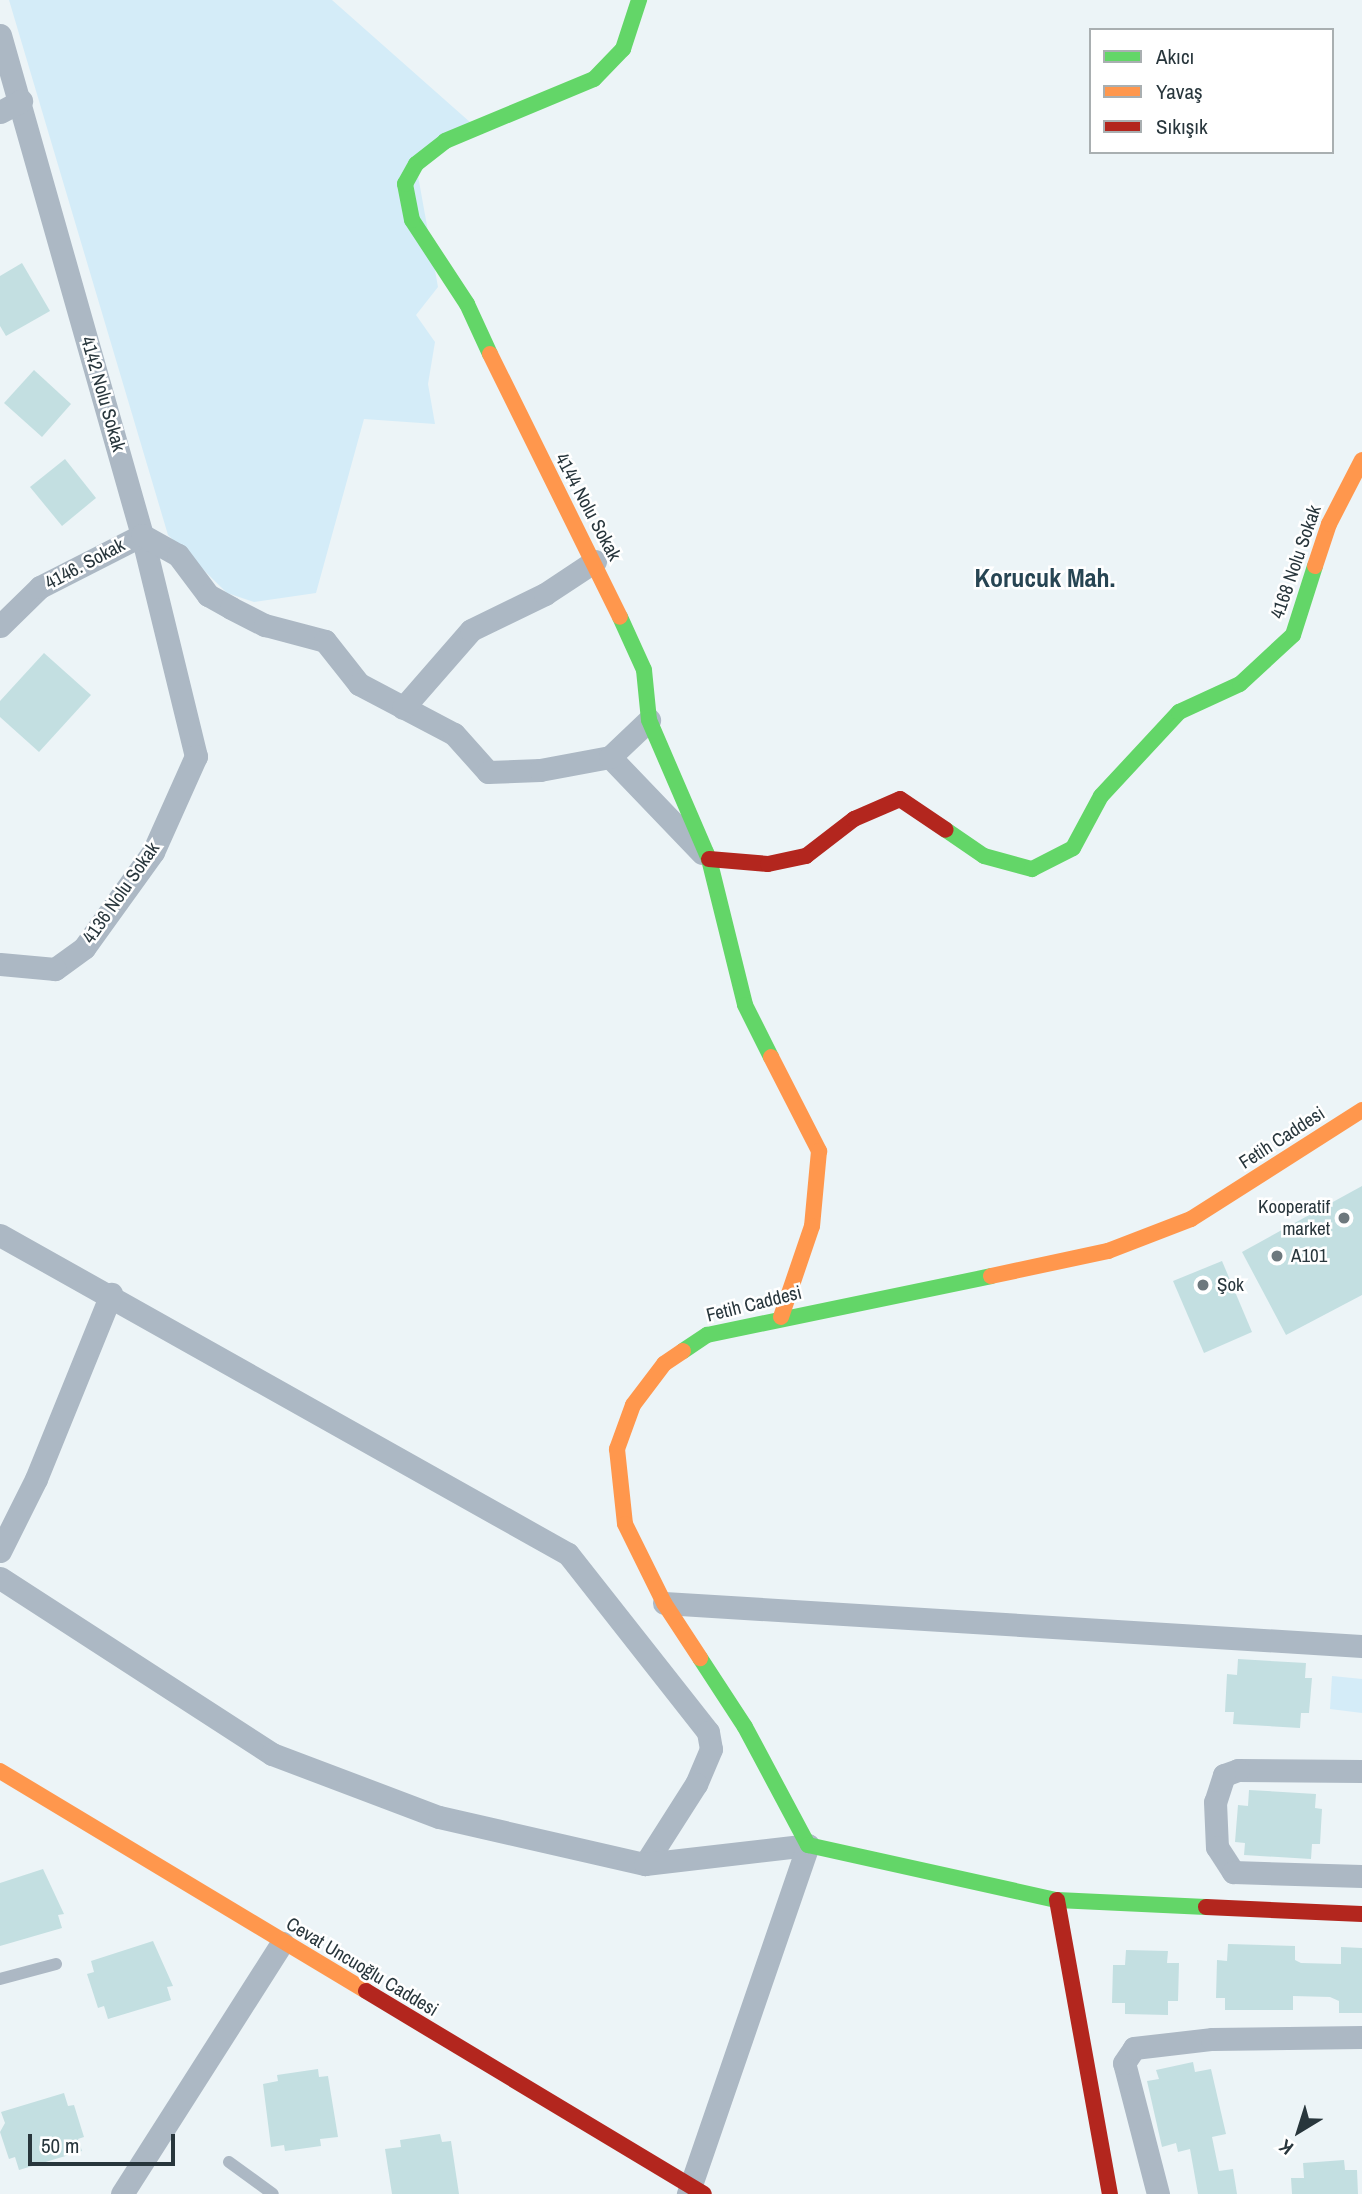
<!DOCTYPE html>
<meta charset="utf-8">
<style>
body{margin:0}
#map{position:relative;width:1362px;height:2194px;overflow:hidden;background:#ecf4f7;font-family:"Archivo Narrow",sans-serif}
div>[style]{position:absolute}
.green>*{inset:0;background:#d4ecf8}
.building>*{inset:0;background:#c3dfe1}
.lane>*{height:12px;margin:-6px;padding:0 6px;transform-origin:6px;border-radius:6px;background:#acb8c4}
.street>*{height:23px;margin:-11.5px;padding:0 11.5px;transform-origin:11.5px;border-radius:11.5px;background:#acb8c4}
.fast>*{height:16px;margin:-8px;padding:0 8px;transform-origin:8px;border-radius:8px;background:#63d668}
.slow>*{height:16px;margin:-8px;padding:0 8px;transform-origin:8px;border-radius:8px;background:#ff974d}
.jam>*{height:16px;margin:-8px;padding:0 8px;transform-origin:8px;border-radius:8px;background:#b3261e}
.dots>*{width:19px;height:19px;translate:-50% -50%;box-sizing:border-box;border:4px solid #fff;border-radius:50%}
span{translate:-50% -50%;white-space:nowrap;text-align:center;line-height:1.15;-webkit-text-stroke:5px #fff;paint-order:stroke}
.street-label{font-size:19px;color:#28363c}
.poi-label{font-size:19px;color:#28363c}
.right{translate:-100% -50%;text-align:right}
.left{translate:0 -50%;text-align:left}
.district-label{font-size:26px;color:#274553;font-weight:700}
.legend{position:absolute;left:1089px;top:28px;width:245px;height:126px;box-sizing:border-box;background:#fff;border:2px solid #a9afb1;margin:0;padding:9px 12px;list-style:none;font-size:21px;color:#28363c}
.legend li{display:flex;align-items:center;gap:14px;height:35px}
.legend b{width:35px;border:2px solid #a9afb1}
.north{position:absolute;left:1264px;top:2096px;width:70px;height:70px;-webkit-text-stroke:5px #fff;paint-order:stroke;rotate:218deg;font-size:19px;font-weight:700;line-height:28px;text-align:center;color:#28363c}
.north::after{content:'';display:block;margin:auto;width:24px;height:32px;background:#28363c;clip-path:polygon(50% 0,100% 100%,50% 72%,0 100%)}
.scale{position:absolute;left:28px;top:2134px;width:147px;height:32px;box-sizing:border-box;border:4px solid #28363c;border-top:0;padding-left:9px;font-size:21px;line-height:24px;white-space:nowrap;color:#28363c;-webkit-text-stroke:5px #fff;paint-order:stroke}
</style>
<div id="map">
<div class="green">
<i style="clip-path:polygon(9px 0,332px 0,471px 123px,415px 159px,438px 287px,416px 315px,435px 342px,428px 384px,435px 424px,364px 419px,316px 593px,254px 602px,227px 593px,168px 535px)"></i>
<i style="clip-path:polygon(1332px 1676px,1362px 1679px,1362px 1713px,1330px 1709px)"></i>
</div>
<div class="building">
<i style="clip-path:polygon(22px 263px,50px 311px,6px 336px,0 326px,0 276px)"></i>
<i style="clip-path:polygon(34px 370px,71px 404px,42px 437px,4px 403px)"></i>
<i style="clip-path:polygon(65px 459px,96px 498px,62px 526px,30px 487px)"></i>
<i style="clip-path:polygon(44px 653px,91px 695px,39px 752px,0 717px,0 701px)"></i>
<i style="clip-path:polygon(1362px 1186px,1362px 1295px,1286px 1335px,1242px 1252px)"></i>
<i style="clip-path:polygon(1222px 1261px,1252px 1332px,1204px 1353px,1173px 1281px)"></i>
<i style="clip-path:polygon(1238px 1659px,1306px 1663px,1305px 1678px,1312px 1678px,1309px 1713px,1301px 1713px,1300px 1728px,1233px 1724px,1234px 1712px,1225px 1712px,1227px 1674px,1237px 1675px)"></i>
<i style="clip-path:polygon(1249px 1790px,1316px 1794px,1315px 1808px,1322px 1809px,1320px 1844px,1312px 1844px,1311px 1859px,1244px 1855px,1245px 1843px,1235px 1842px,1238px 1805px,1248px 1806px)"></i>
<i style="clip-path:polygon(43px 1869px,64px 1914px,58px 1915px,62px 1928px,0 1946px,0 1883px)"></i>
<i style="clip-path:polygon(153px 1941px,173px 1986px,167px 1987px,171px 2000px,108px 2019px,104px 2006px,98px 2008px,87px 1974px,94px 1972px,91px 1961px)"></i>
<i style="clip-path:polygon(1228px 1944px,1295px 1946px,1295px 1960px,1301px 1963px,1341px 1964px,1341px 1947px,1362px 1948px,1362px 2013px,1339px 2013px,1339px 2001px,1330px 1997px,1293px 1996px,1293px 2010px,1225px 2010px,1225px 1998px,1216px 1998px,1217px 1960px,1227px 1961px)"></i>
<i style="clip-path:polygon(1126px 1950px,1168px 1951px,1167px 1963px,1179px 1963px,1178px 2001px,1168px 2001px,1168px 2015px,1125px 2014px,1125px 2003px,1112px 2003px,1113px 1965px,1125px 1965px)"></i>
<i style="clip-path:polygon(1193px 2062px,1195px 2072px,1211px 2069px,1226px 2134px,1212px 2137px,1219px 2171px,1233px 2169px,1237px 2194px,1198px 2194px,1190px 2149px,1178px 2152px,1176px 2143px,1162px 2147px,1147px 2081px,1159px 2079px,1156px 2070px)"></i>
<i style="clip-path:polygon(318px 2069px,319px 2077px,328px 2076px,338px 2137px,320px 2139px,321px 2146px,285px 2151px,284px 2145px,271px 2147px,263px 2084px,278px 2081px,277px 2075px)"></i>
<i style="clip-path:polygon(64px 2093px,68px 2106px,74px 2105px,84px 2137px,78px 2139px,82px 2151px,19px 2170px,15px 2157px,9px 2159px,0 2132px,5px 2123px,1px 2112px)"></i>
<i style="clip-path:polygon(440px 2134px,442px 2142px,451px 2141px,459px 2194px,392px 2194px,385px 2149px,401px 2147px,400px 2140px)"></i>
<i style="clip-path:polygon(1344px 2160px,1345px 2170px,1357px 2170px,1358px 2194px,1292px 2194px,1291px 2178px,1304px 2178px,1303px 2163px)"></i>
</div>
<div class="lane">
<i style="left:0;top:1979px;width:58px;rotate:-15deg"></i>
<i style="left:229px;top:2162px;width:54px;rotate:36deg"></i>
</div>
<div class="street">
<i style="left:0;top:35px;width:520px;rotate:74.15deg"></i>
<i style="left:142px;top:535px;width:228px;rotate:76.3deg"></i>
<i style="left:196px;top:756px;width:105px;rotate:114.1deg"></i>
<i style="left:153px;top:852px;width:118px;rotate:125.7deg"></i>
<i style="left:84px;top:948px;width:36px;rotate:144deg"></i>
<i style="left:55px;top:969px;width:55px;rotate:-174.8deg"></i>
<i style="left:0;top:112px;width:24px;rotate:-28deg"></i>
<i style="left:0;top:626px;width:56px;rotate:-44.3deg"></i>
<i style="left:40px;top:587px;width:114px;rotate:-27deg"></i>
<i style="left:142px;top:535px;width:41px;rotate:29.1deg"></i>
<i style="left:178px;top:555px;width:50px;rotate:53.1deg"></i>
<i style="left:208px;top:595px;width:26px;rotate:29deg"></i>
<i style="left:231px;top:608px;width:38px;rotate:27deg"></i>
<i style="left:265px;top:625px;width:62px;rotate:14.9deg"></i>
<i style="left:325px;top:641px;width:55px;rotate:51.7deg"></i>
<i style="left:359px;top:684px;width:107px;rotate:27.8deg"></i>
<i style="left:454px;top:734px;width:51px;rotate:48.2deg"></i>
<i style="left:488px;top:772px;width:52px;rotate:-2.2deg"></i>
<i style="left:540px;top:770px;width:71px;rotate:-10.5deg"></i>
<i style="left:610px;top:757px;width:133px;rotate:46.2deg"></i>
<i style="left:403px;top:708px;width:103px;rotate:-48.9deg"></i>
<i style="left:471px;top:630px;width:82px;rotate:-25.9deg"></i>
<i style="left:545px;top:594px;width:60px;rotate:-33.4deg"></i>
<i style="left:610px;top:757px;width:54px;rotate:-43.5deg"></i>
<i style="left:0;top:1235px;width:651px;rotate:29.32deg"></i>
<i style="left:568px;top:1554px;width:226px;rotate:51.8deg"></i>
<i style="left:708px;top:1732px;width:17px;rotate:80deg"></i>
<i style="left:711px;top:1749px;width:38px;rotate:113deg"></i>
<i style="left:696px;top:1784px;width:95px;rotate:122.5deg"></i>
<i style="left:0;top:1551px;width:80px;rotate:-63.4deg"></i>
<i style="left:36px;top:1479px;width:200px;rotate:-67.9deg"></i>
<i style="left:0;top:1578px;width:324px;rotate:32.9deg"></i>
<i style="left:272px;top:1754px;width:178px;rotate:20.7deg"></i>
<i style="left:439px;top:1817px;width:211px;rotate:12.9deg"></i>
<i style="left:645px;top:1864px;width:164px;rotate:-6.6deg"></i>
<i style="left:808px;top:1845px;width:369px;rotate:109deg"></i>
<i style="left:664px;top:1603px;width:699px;rotate:3.53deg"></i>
<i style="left:1362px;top:1771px;width:124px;rotate:-179.5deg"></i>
<i style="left:1238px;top:1770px;width:15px;rotate:160deg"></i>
<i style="left:1224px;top:1775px;width:28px;rotate:108deg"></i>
<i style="left:1215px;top:1802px;width:45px;rotate:87.5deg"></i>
<i style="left:1217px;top:1847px;width:30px;rotate:57deg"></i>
<i style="left:1233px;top:1872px;width:129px;rotate:1.8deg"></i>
<i style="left:122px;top:2194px;width:298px;rotate:-57.5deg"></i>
<i style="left:1158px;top:2194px;width:135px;rotate:-104.5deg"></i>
<i style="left:1124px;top:2063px;width:18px;rotate:-56deg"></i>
<i style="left:1134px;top:2048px;width:79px;rotate:-6.6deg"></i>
<i style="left:1212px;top:2039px;width:150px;rotate:-0.8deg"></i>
</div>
<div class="fast">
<i style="left:490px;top:354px;width:55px;rotate:-114.7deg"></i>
<i style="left:467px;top:304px;width:100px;rotate:-123.2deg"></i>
<i style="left:412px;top:220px;width:37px;rotate:-101deg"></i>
<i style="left:405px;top:184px;width:23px;rotate:-61deg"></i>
<i style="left:416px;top:164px;width:37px;rotate:-38deg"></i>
<i style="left:445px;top:141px;width:161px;rotate:-22.6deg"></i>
<i style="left:594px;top:79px;width:42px;rotate:-46deg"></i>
<i style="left:623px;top:49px;width:52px;rotate:-71.9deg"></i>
<i style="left:620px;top:617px;width:58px;rotate:65.6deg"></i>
<i style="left:644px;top:670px;width:50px;rotate:84.3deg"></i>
<i style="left:649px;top:720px;width:151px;rotate:66.7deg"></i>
<i style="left:709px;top:859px;width:150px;rotate:76.1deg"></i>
<i style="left:745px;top:1005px;width:58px;rotate:63.4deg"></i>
<i style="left:946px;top:830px;width:46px;rotate:34.4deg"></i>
<i style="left:984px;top:856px;width:50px;rotate:15.2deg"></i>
<i style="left:1032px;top:869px;width:46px;rotate:-27.1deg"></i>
<i style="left:1073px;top:848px;width:59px;rotate:-61.7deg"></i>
<i style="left:1101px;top:796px;width:115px;rotate:-47.1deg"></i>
<i style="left:1179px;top:712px;width:67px;rotate:-24.7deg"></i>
<i style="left:1240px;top:684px;width:72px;rotate:-42.8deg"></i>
<i style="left:1293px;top:635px;width:72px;rotate:-72.3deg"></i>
<i style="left:683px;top:1351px;width:29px;rotate:-34deg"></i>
<i style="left:707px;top:1335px;width:290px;rotate:-11.7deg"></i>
<i style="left:700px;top:1658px;width:82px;rotate:56.9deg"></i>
<i style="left:745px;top:1727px;width:134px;rotate:61.9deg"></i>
<i style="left:808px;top:1845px;width:255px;rotate:12.5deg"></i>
<i style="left:1057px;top:1900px;width:149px;rotate:2.7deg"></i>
</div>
<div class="slow">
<i style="left:490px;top:354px;width:293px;rotate:63.7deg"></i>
<i style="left:1315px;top:566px;width:44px;rotate:-71.6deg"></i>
<i style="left:1329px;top:524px;width:72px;rotate:-62.7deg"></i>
<i style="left:771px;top:1057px;width:106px;rotate:62.9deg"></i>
<i style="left:819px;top:1151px;width:75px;rotate:95.3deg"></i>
<i style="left:812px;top:1226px;width:96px;rotate:108.8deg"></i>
<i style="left:991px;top:1276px;width:120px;rotate:-12.1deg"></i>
<i style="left:1108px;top:1251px;width:89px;rotate:-21.1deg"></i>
<i style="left:1191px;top:1219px;width:203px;rotate:-32.5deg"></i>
<i style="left:683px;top:1351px;width:23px;rotate:146deg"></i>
<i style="left:664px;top:1364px;width:51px;rotate:127.1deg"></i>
<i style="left:633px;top:1405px;width:47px;rotate:110deg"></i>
<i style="left:617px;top:1449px;width:75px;rotate:83.9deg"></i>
<i style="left:625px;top:1524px;width:88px;rotate:63.7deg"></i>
<i style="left:664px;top:1603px;width:66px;rotate:56.8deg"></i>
<i style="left:0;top:1771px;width:427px;rotate:31deg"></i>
</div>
<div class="jam">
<i style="left:709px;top:859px;width:59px;rotate:4.8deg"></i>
<i style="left:768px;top:864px;width:39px;rotate:-12deg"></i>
<i style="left:806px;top:856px;width:61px;rotate:-37.6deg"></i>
<i style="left:854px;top:819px;width:50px;rotate:-23.5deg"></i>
<i style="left:900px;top:799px;width:55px;rotate:34deg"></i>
<i style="left:1057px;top:1900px;width:299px;rotate:79.8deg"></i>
<i style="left:1206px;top:1907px;width:156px;rotate:2.6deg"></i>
<i style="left:366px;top:1991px;width:394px;rotate:31deg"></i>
</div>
<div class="dots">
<i style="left:1344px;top:1218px;background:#6d787d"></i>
<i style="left:1277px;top:1256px;background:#6d787d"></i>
<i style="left:1203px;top:1285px;background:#6d787d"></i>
</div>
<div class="street-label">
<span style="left:103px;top:394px;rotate:74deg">4142 Nolu Sokak</span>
<span style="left:588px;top:507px;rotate:62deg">4144 Nolu Sokak</span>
<span style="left:1296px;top:562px;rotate:-71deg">4168 Nolu Sokak</span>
<span style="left:85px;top:564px;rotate:-28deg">4146. Sokak</span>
<span style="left:121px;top:893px;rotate:-55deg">4136 Nolu Sokak</span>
<span style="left:1282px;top:1138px;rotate:-33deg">Fetih Caddesi</span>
<span style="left:754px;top:1304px;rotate:-14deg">Fetih Caddesi</span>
<span style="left:362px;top:1967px;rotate:31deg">Cevat Uncuoğlu Caddesi</span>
</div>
<div class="poi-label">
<span class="right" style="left:1330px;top:1218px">Kooperatif<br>market</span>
<span class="left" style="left:1291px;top:1256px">A101</span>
<span class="left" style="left:1217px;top:1285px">Şok</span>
</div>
<div class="district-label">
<span style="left:1045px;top:578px">Korucuk Mah.</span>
</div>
<ul class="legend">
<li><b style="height:9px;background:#63d668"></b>Akıcı</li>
<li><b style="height:9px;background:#ff974d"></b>Yavaş</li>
<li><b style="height:9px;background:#b3261e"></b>Sıkışık</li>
</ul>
<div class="north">K</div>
<div class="scale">50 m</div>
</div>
